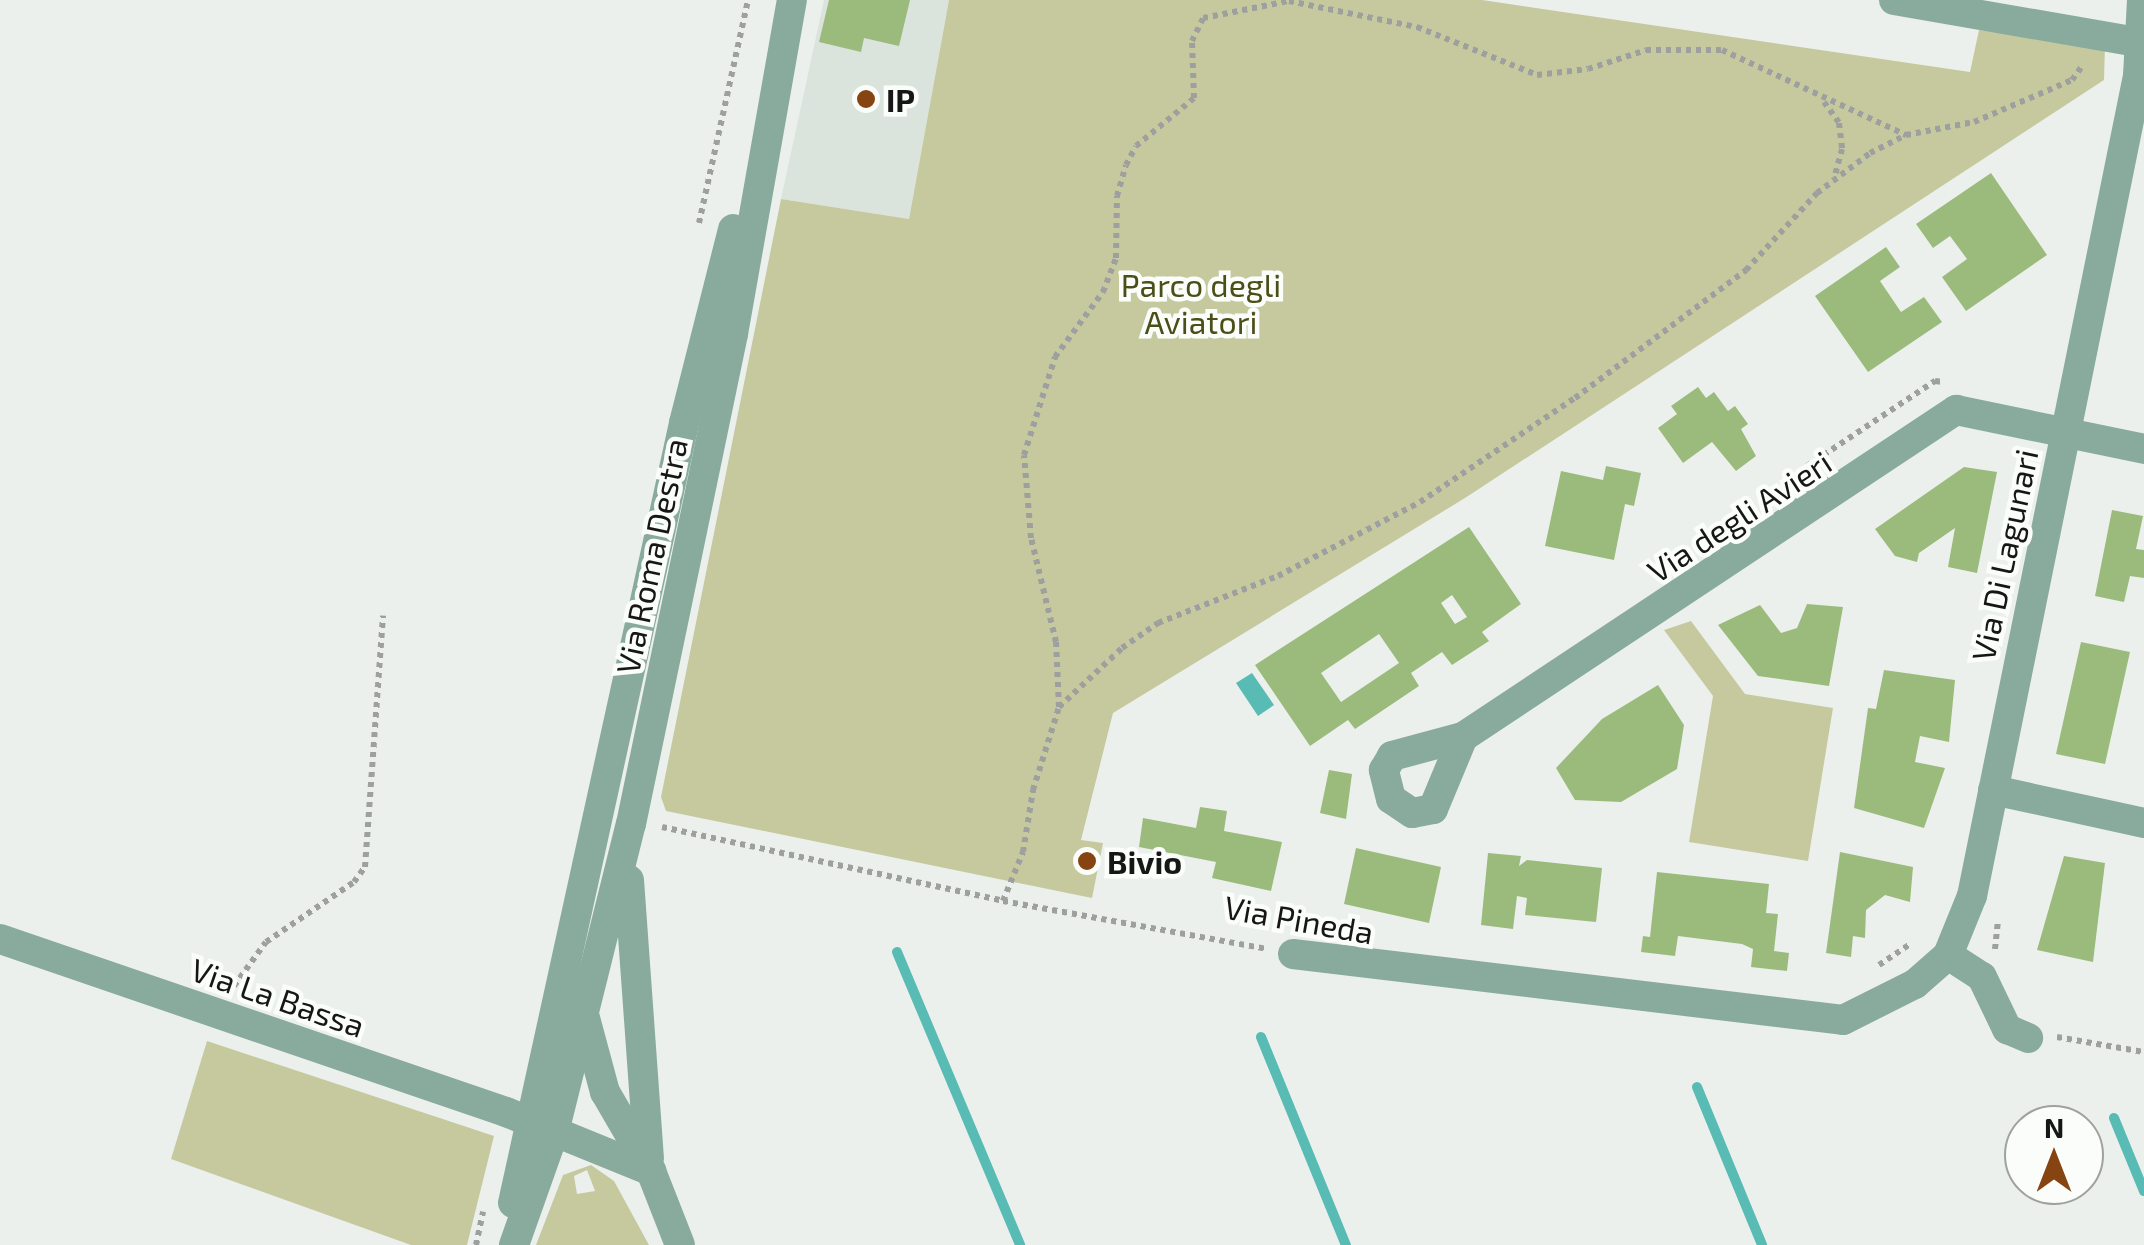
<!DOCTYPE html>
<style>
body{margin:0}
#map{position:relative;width:2144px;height:1245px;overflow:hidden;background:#ecf0ed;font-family:"Exo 2",sans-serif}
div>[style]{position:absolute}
.built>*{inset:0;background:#dae4dc}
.green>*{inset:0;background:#c6c99e}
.water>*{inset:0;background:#58bbb4}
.stream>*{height:10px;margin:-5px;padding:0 5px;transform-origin:5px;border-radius:5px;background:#58bbb4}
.building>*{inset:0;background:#9bbb7c}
.path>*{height:6px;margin-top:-3px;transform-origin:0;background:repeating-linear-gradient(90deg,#9da09e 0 5px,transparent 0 10px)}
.minor>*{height:30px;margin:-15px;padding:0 15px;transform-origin:15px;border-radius:15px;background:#89ab9d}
.dots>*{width:28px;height:28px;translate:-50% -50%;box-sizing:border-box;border:5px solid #fafdfa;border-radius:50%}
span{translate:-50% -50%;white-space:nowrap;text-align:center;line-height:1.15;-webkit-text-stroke:9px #fafdfa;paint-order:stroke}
.poi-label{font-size:32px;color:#151615;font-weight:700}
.left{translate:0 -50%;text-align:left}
.park-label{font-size:32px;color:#4c4e18}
.street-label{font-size:32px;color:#151615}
.north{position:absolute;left:2004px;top:1105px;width:100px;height:100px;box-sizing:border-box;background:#fafdfa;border:2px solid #9ea19e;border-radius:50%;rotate:0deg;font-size:28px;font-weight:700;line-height:40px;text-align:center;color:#151615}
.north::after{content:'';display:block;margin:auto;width:35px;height:45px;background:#864412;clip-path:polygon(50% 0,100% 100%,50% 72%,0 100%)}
</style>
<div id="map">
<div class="built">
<i style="clip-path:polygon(824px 0,949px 0,909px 219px,781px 199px)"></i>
</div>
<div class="green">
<i style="clip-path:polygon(949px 0,1482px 0,1970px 72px,1979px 30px,2105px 45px,2104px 80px,1465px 498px,1113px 713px,1081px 840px,1103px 843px,1092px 898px,666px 811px,661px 797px,781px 199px,909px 219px)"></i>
<i style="clip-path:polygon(1691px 621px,1745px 694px,1833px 708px,1808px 861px,1689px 842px,1713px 696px,1664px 630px)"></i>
<i style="clip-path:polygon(207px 1041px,494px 1136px,467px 1245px,411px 1245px,171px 1159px)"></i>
<i style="clip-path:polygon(evenodd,591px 1165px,614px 1181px,649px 1245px,536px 1245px,563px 1175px,591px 1165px,587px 1170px,595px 1191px,577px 1194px,574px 1176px,587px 1170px)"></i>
</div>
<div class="water">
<i style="clip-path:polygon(1252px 673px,1274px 705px,1258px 716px,1236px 683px)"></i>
</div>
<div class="stream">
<i style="left:897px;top:952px;width:318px;rotate:67.2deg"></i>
<i style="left:1261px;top:1037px;width:225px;rotate:67.8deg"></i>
<i style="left:1697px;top:1087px;width:171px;rotate:67.6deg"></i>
<i style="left:2114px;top:1118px;width:79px;rotate:67.7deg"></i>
</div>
<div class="building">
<i style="clip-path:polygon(829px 0,910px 0,899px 46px,864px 38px,861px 52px,819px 42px)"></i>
<i style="clip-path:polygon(1991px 173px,2047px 255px,1966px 311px,1942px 277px,1967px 259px,1950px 236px,1933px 248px,1916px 224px)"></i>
<i style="clip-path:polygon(1886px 247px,1900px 267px,1880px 281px,1901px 312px,1924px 297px,1942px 322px,1868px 372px,1815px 296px)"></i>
<i style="clip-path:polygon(1698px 387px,1706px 398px,1714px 392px,1728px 411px,1735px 406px,1748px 424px,1741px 429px,1756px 456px,1736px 471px,1712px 442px,1683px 463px,1658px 428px,1677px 414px,1671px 406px)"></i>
<i style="clip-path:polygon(1606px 466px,1641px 473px,1634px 506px,1625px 504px,1614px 560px,1545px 546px,1561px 471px,1603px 480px)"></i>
<i style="clip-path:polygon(1964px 467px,1997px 472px,1977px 573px,1948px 567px,1955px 528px,1919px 553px,1917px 562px,1895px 556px,1875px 529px)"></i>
<i style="clip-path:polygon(2112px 510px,2143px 516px,2136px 549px,2144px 550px,2144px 578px,2130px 576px,2124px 602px,2095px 596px)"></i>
<i style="clip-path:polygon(evenodd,1469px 527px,1521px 604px,1482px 632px,1489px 641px,1452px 665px,1442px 652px,1411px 673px,1419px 686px,1355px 729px,1348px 720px,1310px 746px,1255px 665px,1469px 527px,1452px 595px,1467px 617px,1455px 624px,1441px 603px,1452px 595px,1469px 527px,1379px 634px,1399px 663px,1341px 702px,1321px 673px,1379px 634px)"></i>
<i style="clip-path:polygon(1807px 604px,1843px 607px,1829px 686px,1758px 676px,1718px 625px,1760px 605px,1781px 633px,1797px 628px)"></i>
<i style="clip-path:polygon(2081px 642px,2130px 652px,2105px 764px,2056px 754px)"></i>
<i style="clip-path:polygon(1884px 670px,1955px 680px,1949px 742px,1920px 736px,1915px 762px,1945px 768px,1924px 828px,1854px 808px,1868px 708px,1876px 709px)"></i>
<i style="clip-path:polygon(1658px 685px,1684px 725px,1677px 769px,1621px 802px,1575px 800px,1556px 768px,1602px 719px)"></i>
<i style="clip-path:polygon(1329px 770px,1352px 774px,1346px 819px,1320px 813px)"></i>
<i style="clip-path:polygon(1200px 807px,1227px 811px,1224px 831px,1282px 842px,1271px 891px,1212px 878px,1216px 862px,1139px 847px,1143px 818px,1196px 828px)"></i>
<i style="clip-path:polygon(1356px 848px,1441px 867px,1429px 923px,1344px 904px)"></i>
<i style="clip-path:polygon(1840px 852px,1913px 867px,1910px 902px,1885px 895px,1866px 910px,1865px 938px,1853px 936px,1851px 957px,1826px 953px)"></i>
<i style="clip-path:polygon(1084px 853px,1094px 856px,1091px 868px,1080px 866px)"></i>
<i style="clip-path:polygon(1488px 853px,1521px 856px,1519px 866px,1527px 860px,1602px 868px,1596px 922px,1525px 915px,1527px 898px,1517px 896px,1513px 929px,1481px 925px)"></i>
<i style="clip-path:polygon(2064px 856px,2105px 863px,2093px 962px,2037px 950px)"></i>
<i style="clip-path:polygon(1657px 872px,1769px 884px,1766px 913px,1778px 914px,1774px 951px,1789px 953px,1787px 971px,1751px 967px,1753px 949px,1742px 944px,1678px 936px,1675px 956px,1641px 952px,1643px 936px,1650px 937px)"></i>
</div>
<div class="path">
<i style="left:1824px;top:102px;width:26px;rotate:54deg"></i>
<i style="left:1839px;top:123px;width:26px;rotate:83deg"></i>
<i style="left:1842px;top:149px;width:30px;rotate:105deg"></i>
<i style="left:699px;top:223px;width:228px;rotate:-77.6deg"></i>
<i style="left:1807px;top:466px;width:154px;rotate:-33.6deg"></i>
<i style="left:1935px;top:381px;width:8px;rotate:7deg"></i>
<i style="left:1059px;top:707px;width:65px;rotate:-92.6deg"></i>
<i style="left:1056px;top:642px;width:107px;rotate:-103.5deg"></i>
<i style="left:1031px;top:538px;width:83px;rotate:-94.8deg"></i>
<i style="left:1024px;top:455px;width:103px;rotate:-72.4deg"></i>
<i style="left:1055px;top:357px;width:81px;rotate:-53.6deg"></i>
<i style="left:1103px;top:292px;width:36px;rotate:-69deg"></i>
<i style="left:1116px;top:258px;width:62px;rotate:-89.1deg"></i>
<i style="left:1117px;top:196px;width:32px;rotate:-74deg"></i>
<i style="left:1126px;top:165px;width:21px;rotate:-62deg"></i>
<i style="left:1136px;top:146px;width:75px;rotate:-39.6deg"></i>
<i style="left:1194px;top:98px;width:57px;rotate:-92deg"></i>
<i style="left:1192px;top:41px;width:25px;rotate:-64deg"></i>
<i style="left:1203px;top:18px;width:88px;rotate:-11.2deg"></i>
<i style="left:1289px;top:1px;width:131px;rotate:11.5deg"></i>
<i style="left:1417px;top:27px;width:129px;rotate:21.8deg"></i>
<i style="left:1537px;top:75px;width:51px;rotate:-6.7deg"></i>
<i style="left:1588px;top:69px;width:61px;rotate:-18.1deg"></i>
<i style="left:1646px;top:50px;width:76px"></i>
<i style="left:1722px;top:50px;width:203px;rotate:24.8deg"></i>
<i style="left:662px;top:827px;width:349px;rotate:12.2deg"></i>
<i style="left:1003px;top:901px;width:268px;rotate:10.3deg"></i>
<i style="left:1003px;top:901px;width:53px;rotate:-67.8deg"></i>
<i style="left:1023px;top:852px;width:63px;rotate:-80.8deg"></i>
<i style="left:1033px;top:790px;width:87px;rotate:-72.6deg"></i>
<i style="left:1059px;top:707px;width:86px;rotate:-43.1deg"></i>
<i style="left:1122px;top:648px;width:44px;rotate:-34.8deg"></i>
<i style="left:1158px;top:623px;width:129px;rotate:-21.4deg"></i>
<i style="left:1278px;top:576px;width:160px;rotate:-27.5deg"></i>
<i style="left:1420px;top:502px;width:187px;rotate:-33.9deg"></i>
<i style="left:1575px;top:398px;width:214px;rotate:-36.8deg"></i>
<i style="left:1746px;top:270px;width:105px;rotate:-47.3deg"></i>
<i style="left:1817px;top:193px;width:66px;rotate:-37deg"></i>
<i style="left:1870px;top:153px;width:40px;rotate:-26.6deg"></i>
<i style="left:1906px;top:135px;width:69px;rotate:-10.8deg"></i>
<i style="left:1974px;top:122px;width:107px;rotate:-23.2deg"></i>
<i style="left:2072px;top:80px;width:19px;rotate:-54deg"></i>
<i style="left:1995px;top:949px;width:27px;rotate:-84deg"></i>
<i style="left:1879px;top:965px;width:36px;rotate:-34deg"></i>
<i style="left:234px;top:986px;width:54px;rotate:-54deg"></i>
<i style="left:266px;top:942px;width:107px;rotate:-34.3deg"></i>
<i style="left:354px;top:882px;width:19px;rotate:-54deg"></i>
<i style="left:365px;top:867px;width:252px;rotate:-85.9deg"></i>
<i style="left:2057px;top:1037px;width:88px;rotate:9.8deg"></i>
<i style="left:476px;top:1245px;width:34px;rotate:-78deg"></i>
</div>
<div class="minor">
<i style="left:1894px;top:0;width:254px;rotate:9.8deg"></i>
<i style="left:1463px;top:737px;width:78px;rotate:112.6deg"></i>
<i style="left:1433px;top:809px;width:21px;rotate:169deg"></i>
<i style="left:1412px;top:813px;width:25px;rotate:-146deg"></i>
<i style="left:1391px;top:799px;width:30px;rotate:-104deg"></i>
<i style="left:1384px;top:770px;width:16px;rotate:-60deg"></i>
<i style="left:1392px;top:756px;width:73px;rotate:-15deg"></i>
<i style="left:1463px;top:737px;width:592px;rotate:-33.56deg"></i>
<i style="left:1956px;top:410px;width:192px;rotate:11.7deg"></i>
<i style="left:1993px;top:790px;width:155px;rotate:12.3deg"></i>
<i style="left:629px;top:880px;width:279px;rotate:85.9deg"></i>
<i style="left:0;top:939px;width:535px;rotate:18.88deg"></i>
<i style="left:506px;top:1112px;width:157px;rotate:22.1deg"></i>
<i style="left:1293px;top:954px;width:554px;rotate:6.84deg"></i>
<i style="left:1843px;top:1020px;width:80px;rotate:-26.6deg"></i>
<i style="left:1915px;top:984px;width:44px;rotate:-41.3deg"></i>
<i style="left:1948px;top:955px;width:64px;rotate:-67.9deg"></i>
<i style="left:1972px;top:896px;width:837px;rotate:-78.56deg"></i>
<i style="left:2138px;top:76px;width:76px;rotate:-87deg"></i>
<i style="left:1948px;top:955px;width:40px;rotate:32.9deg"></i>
<i style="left:1982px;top:977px;width:58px;rotate:64.3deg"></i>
<i style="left:2007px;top:1029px;width:23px;rotate:23deg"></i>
<i style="left:585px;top:1018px;width:77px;rotate:74.9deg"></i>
<i style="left:605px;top:1092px;width:91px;rotate:59.8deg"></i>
<i style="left:651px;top:1171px;width:79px;rotate:68.6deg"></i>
<i style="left:513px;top:1203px;width:799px;rotate:-77.63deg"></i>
<i style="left:684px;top:423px;width:200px;rotate:-75.8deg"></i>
<i style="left:514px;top:1245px;width:120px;rotate:-70.5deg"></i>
<i style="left:554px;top:1132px;width:317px;rotate:-76deg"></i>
<i style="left:631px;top:824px;width:501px;rotate:-78.24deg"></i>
<i style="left:733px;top:334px;width:339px;rotate:-80deg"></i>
</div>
<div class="dots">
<i style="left:866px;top:99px;background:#864412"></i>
<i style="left:1087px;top:861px;background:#864412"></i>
</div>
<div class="poi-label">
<span class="left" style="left:886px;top:99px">IP</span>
<span class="left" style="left:1107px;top:861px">Bivio</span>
</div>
<div class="park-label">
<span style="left:1201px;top:303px">Parco degli<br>Aviatori</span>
</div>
<div class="street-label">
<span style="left:1739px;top:516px;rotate:-33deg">Via degli Avieri</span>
<span style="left:2004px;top:555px;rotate:-78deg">Via Di Lagunari</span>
<span style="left:651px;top:556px;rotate:-78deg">Via Roma Destra</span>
<span style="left:1299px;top:919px;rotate:10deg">Via Pineda</span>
<span style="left:278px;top:997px;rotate:19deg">Via La Bassa</span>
</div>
<div class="north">N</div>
</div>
